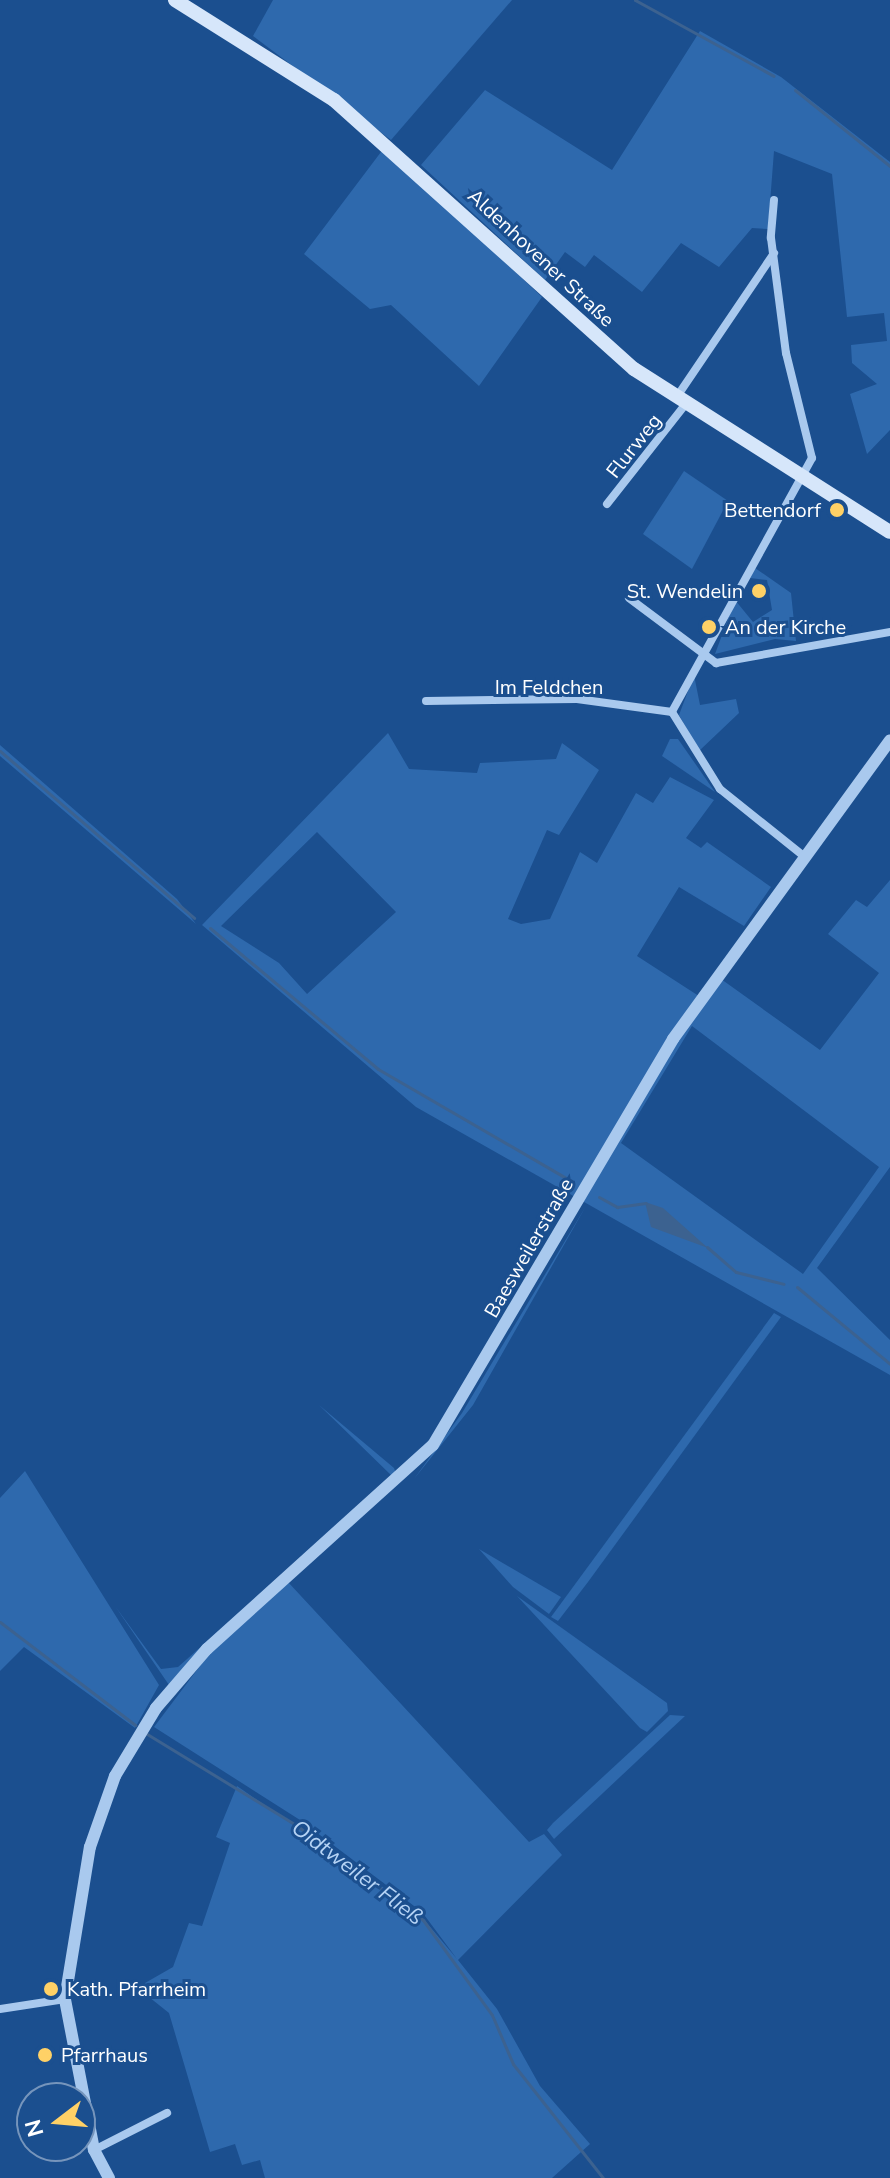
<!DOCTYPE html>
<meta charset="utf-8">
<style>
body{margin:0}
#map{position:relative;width:890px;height:2178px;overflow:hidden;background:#1b4f8f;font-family:"Nunito Sans",sans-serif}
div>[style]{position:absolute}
.green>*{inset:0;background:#2e69ad}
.water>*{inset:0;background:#3c6290}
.stream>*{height:3px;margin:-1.5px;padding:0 1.5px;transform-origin:1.5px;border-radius:1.5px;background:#3c6290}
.minor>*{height:8px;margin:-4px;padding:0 4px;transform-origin:4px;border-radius:4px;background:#a9c9ee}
.tertiary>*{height:12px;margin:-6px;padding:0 6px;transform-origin:6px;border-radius:6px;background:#a9c9ee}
.secondary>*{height:14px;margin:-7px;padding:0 7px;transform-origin:7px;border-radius:7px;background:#d6e6fa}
.dots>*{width:22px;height:22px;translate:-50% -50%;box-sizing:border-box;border:4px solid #1b4f8f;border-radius:50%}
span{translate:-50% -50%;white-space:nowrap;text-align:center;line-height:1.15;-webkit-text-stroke:6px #1b4f8f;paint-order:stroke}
.street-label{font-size:20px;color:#fff}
.poi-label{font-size:20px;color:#fff}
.right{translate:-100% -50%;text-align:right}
.left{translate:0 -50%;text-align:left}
.water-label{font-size:22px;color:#b5d3f5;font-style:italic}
.north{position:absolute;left:16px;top:2082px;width:80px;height:80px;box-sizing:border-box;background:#1b4f8f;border:2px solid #7695bc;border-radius:50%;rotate:254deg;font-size:22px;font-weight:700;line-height:32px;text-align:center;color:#fff}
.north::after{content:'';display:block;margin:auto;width:28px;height:36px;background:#ffd166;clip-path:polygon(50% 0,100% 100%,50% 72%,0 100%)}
</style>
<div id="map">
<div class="green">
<i style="clip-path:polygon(273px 0,512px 0,391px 140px,253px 36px)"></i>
<i style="clip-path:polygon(700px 31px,781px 77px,890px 162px,890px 430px,867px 454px,850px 394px,877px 384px,852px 363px,851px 345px,887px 341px,884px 313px,847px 317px,832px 174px,774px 151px,768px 229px,752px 228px,719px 267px,681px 243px,642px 292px,594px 255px,585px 267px,565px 252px,545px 280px,421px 165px,485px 90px,612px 170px)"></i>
<i style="clip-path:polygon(384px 148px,542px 297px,479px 386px,391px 305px,370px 309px,304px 254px)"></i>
<i style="clip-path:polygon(684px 471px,728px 501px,692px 569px,643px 534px)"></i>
<i style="clip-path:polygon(755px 568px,791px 593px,796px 641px,775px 639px,715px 654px,735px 600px,753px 622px,772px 610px,767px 580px,750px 578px)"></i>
<i style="clip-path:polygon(694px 675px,700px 705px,736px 699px,739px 713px,699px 751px,679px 715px)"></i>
<i style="clip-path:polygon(evenodd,388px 733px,409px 769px,477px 773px,480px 763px,556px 759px,562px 743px,599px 770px,559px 835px,547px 830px,508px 919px,521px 924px,550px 919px,580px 852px,597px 863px,636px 793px,653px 803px,670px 777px,714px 800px,686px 838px,701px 848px,707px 842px,771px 887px,744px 926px,679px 887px,637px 956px,705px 1000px,721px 979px,820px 1050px,879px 973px,828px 934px,856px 900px,867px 907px,890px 880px,890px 1167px,817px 1268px,890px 1340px,890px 1375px,416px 1107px,202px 925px,388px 733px,317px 832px,396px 912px,307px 994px,279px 963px,221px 926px,317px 832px,388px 733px,692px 1026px,879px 1167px,803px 1274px,621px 1143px,692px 1026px)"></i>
<i style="clip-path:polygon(670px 739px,678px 739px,715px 792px,662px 756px)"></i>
<i style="clip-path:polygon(0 745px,177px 899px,196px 924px,0 756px)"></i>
<i style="clip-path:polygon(586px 1206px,473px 1405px,414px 1479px,462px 1413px)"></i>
<i style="clip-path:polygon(774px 1313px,781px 1317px,588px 1582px,558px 1621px,551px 1617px)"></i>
<i style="clip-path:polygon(319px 1405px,394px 1468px,397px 1477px,169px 1685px,115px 1606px,161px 1669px,178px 1667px,393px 1477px)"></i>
<i style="clip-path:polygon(25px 1471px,159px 1685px,135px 1728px,24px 1647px,0 1671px,0 1498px)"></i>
<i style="clip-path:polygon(479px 1549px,561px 1597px,549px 1614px,513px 1587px)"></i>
<i style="clip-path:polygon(288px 1582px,529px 1842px,544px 1834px,562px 1855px,458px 1960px,497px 2009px,540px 2086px,590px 2144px,552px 2178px,265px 2178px,260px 2160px,242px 2165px,235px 2144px,210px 2152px,169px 2013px,144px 1993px,145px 1983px,173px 1967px,189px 1923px,202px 1926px,230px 1843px,216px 1837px,237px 1786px,416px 1910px,457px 1959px,422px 1912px,300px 1820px,154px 1727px,212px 1650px)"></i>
<i style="clip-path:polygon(517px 1596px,667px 1703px,668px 1711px,647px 1732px,640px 1728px)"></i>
<i style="clip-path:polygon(670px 1715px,685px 1716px,554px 1839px,547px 1830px,553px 1823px)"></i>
</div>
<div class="water">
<i style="clip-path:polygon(645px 1202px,663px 1208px,708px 1248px,651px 1227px)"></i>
</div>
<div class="stream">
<i style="left:635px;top:0;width:158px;rotate:28.7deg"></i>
<i style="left:795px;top:90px;width:122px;rotate:38.7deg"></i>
<i style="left:0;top:751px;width:256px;rotate:40.7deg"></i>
<i style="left:210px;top:928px;width:219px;rotate:40deg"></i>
<i style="left:378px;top:1069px;width:225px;rotate:30.1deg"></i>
<i style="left:599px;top:1197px;width:21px;rotate:29deg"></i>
<i style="left:617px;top:1207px;width:29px;rotate:-8deg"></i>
<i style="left:707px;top:1247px;width:38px;rotate:41deg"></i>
<i style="left:736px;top:1272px;width:49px;rotate:14deg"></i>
<i style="left:797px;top:1287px;width:121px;rotate:39.6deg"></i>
<i style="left:0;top:1622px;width:170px;rotate:37.3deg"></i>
<i style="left:147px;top:1734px;width:175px;rotate:31.4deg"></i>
<i style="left:296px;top:1825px;width:159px;rotate:36.8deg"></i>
<i style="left:423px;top:1920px;width:117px;rotate:54deg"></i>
<i style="left:492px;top:2015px;width:53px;rotate:66.8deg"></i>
<i style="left:513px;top:2064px;width:145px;rotate:51.7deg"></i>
</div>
<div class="minor">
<i style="left:774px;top:200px;width:38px;rotate:95deg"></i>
<i style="left:771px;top:238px;width:116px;rotate:82.6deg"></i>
<i style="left:786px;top:353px;width:108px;rotate:76.1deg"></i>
<i style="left:812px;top:458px;width:290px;rotate:118.9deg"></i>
<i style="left:672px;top:712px;width:91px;rotate:58.1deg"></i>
<i style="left:720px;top:789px;width:109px;rotate:38.7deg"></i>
<i style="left:676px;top:398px;width:175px;rotate:-55.9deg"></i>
<i style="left:607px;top:504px;width:126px;rotate:-51.8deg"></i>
<i style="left:629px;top:598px;width:109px;rotate:36.8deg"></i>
<i style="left:716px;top:663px;width:177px;rotate:-10.1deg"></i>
<i style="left:426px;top:701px;width:151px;rotate:-0.8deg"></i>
<i style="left:577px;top:699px;width:96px;rotate:7.8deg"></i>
<i style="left:0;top:2009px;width:66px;rotate:-8.7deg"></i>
<i style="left:94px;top:2150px;width:82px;rotate:-26.9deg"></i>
</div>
<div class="tertiary">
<i style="left:109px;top:2178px;width:32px;rotate:-118deg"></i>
<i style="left:94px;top:2150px;width:154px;rotate:-100.9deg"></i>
<i style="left:65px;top:1999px;width:154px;rotate:-80.7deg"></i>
<i style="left:90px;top:1847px;width:75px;rotate:-70.6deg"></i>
<i style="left:115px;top:1776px;width:79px;rotate:-58.9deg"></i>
<i style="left:156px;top:1708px;width:78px;rotate:-49.2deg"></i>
<i style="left:207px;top:1649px;width:304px;rotate:-42.1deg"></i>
<i style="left:433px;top:1445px;width:472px;rotate:-59.4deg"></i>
<i style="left:673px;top:1039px;width:369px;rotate:-54deg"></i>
</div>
<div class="secondary">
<i style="left:175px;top:0;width:188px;rotate:32.2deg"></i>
<i style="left:334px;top:100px;width:403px;rotate:41.9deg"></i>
<i style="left:634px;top:369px;width:303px;rotate:32.5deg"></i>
</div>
<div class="dots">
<i style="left:837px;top:510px;background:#ffd166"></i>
<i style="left:759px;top:591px;background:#ffd166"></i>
<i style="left:709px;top:627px;background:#ffd166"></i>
<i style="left:51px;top:1989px;background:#ffd166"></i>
<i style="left:45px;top:2055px;background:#ffd166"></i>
</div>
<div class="street-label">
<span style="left:541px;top:258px;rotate:43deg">Aldenhovener Straße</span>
<span style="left:634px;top:446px;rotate:-52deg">Flurweg</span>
<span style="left:549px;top:687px">Im Feldchen</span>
<span style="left:529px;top:1248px;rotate:-60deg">Baesweilerstraße</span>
</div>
<div class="poi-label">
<span class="right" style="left:821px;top:510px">Bettendorf</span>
<span class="right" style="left:743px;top:591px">St. Wendelin</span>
<span class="left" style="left:725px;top:627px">An der Kirche</span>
<span class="left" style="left:67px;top:1989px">Kath. Pfarrheim</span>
<span class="left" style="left:61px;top:2055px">Pfarrhaus</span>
</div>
<div class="water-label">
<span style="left:357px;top:1873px;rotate:37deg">Oidtweiler Fließ</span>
</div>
<div class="north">N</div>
</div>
